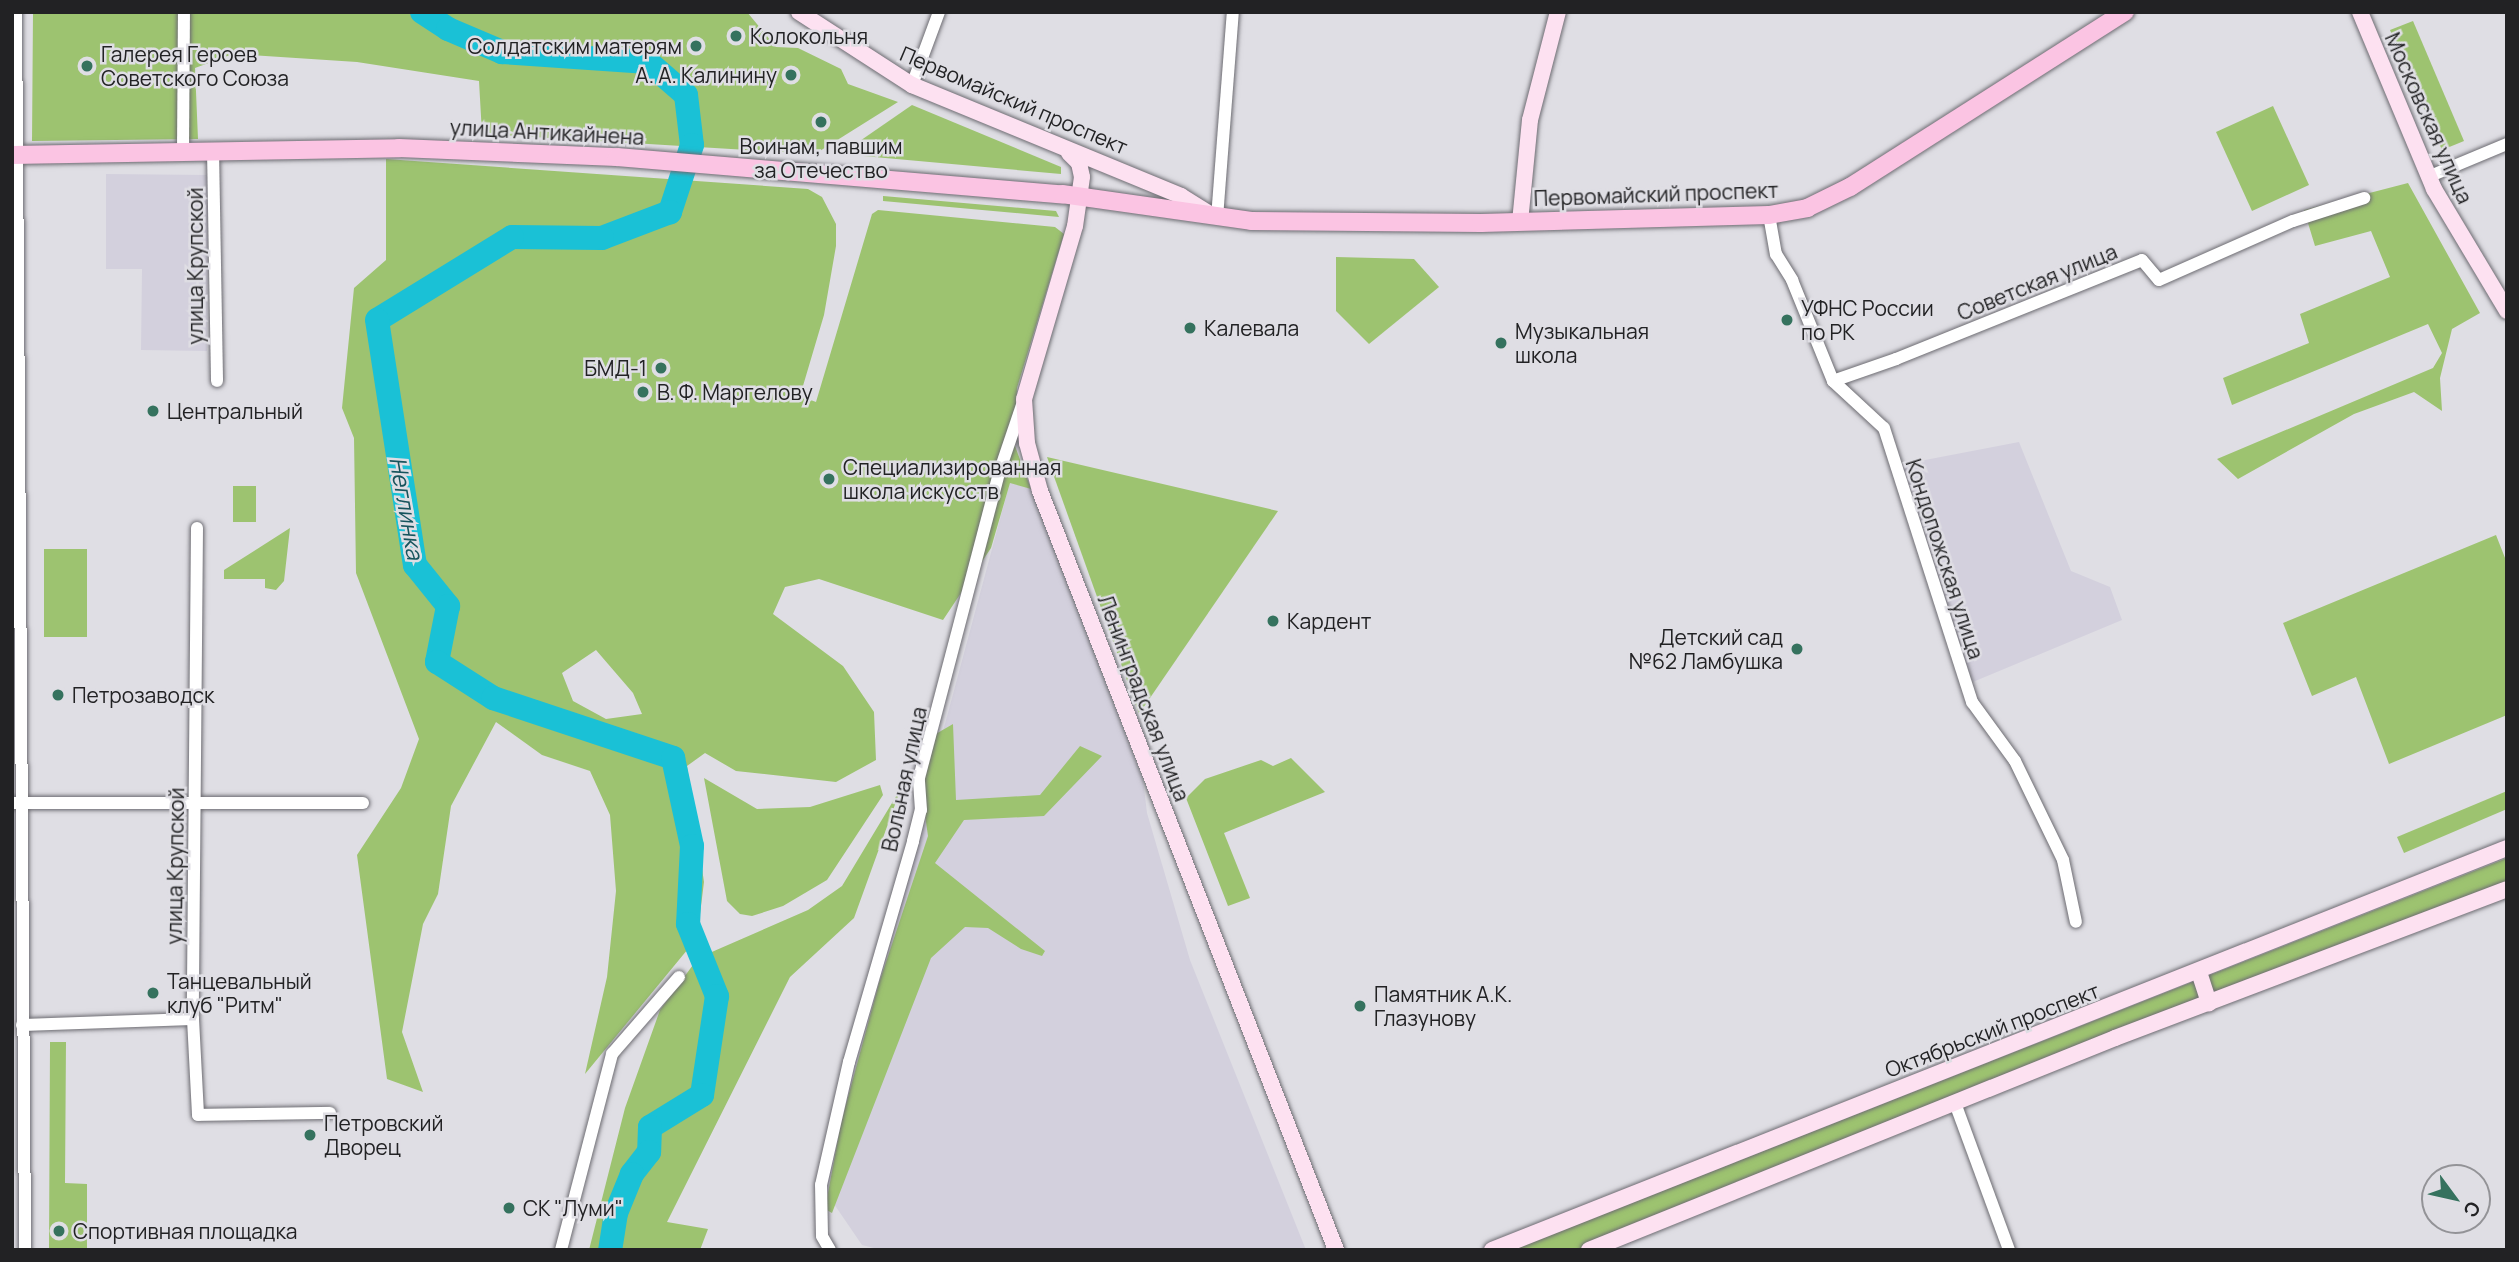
<!DOCTYPE html>
<meta charset="utf-8">
<style>
body{margin:0}
#map{position:relative;width:2519px;height:1262px;overflow:hidden;background:#dfdee4;font-family:Manrope,sans-serif}
div>[style]{position:absolute}
.built>*{inset:0;background:#d3d0dd}
.green>*{inset:0;background:#9dc370}
.river>*{height:24px;margin:-12px;padding:0 12px;transform-origin:12px;border-radius:12px;background:#1ac1d6}
.roads{filter:drop-shadow(0 0 2px #6d6c72) drop-shadow(0 0 2px #6d6c72)}
.street>*{height:12px;margin:-6px;padding:0 6px;transform-origin:6px;border-radius:6px;background:#fff}
.secondary>*{height:16px;margin:-8px;padding:0 8px;transform-origin:8px;border-radius:8px;background:#fde1f1}
.primary>*{height:18px;margin:-9px;padding:0 9px;transform-origin:9px;border-radius:9px;background:#fbc4e3}
.dots>*{width:19px;height:19px;translate:-50% -50%;box-sizing:border-box;border:4px solid #dfdee4;border-radius:50%}
span{translate:-50% -50%;white-space:nowrap;text-align:center;line-height:1.15;-webkit-text-stroke:5px #dfdee4;paint-order:stroke}
.poi-label{font-size:21px;color:#222224}
.left{translate:0 -50%;text-align:left}
.right{translate:-100% -50%;text-align:right}
.street-label{font-size:21px;color:#222224}
.water-label{font-size:23px;color:#17545d;font-style:italic}
.frame{position:absolute;inset:0;border:14px solid #222224;pointer-events:none}
.north{position:absolute;left:2421px;top:1164px;width:70px;height:70px;box-sizing:border-box;background:#dfdee4;border:2px solid #939397;border-radius:50%;rotate:123deg;font-size:19px;font-weight:700;line-height:28px;text-align:center;color:#222224}
.north::after{content:'';display:block;margin:auto;width:24px;height:32px;background:#35725e;clip-path:polygon(50% 0,100% 100%,50% 72%,0 100%)}
</style>
<div id="map">
<div class="built">
<i style="clip-path:polygon(106px 174px,208px 175px,207px 351px,141px 350px,142px 269px,106px 269px)"></i>
<i style="clip-path:polygon(2019px 442px,2071px 571px,2110px 587px,2122px 620px,1968px 684px,1899px 465px)"></i>
<i style="clip-path:polygon(1010px 482px,1031px 489px,1143px 780px,1147px 813px,1190px 960px,1306px 1250px,882px 1250px,862px 1245px,821px 1185px)"></i>
</div>
<div class="green">
<i style="clip-path:polygon(33px 12px,747px 12px,776px 47px,798px 48px,841px 69px,848px 84px,898px 102px,815px 154px,482px 134px,479px 81px,357px 62px,233px 54px,195px 68px,198px 139px,32px 141px)"></i>
<i style="clip-path:polygon(2413px 21px,2464px 141px,2442px 150px,2390px 30px)"></i>
<i style="clip-path:polygon(912px 105px,1061px 167px,1061px 174px,841px 154px)"></i>
<i style="clip-path:polygon(2273px 106px,2309px 185px,2252px 211px,2216px 132px)"></i>
<i style="clip-path:polygon(evenodd,386px 159px,808px 189px,822px 197px,836px 224px,836px 246px,824px 315px,800px 396px,816px 402px,872px 214px,878px 210px,1055px 227px,1064px 234px,1017px 388px,1015px 446px,1031px 489px,1010px 483px,991px 548px,943px 620px,819px 579px,785px 587px,773px 614px,843px 666px,874px 712px,876px 760px,836px 782px,736px 771px,705px 753px,687px 766px,704px 882px,697px 938px,585px 1074px,607px 977px,616px 891px,610px 815px,590px 771px,542px 755px,496px 722px,451px 806px,438px 894px,423px 924px,402px 1032px,423px 1092px,387px 1079px,357px 855px,401px 788px,419px 739px,356px 573px,354px 438px,342px 408px,354px 288px,386px 260px,386px 159px,596px 650px,633px 693px,642px 714px,606px 719px,573px 701px,562px 673px,596px 650px)"></i>
<i style="clip-path:polygon(2408px 183px,2480px 313px,2452px 329px,2440px 378px,2442px 411px,2414px 392px,2354px 414px,2238px 479px,2217px 459px,2433px 368px,2442px 353px,2428px 324px,2232px 405px,2223px 378px,2309px 343px,2300px 314px,2390px 277px,2371px 231px,2315px 246px,2304px 210px)"></i>
<i style="clip-path:polygon(883px 196px,1056px 211px,1059px 217px,883px 201px)"></i>
<i style="clip-path:polygon(1336px 257px,1414px 259px,1439px 287px,1369px 344px,1336px 311px)"></i>
<i style="clip-path:polygon(1047px 457px,1278px 511px,1139px 714px)"></i>
<i style="clip-path:polygon(233px 486px,256px 486px,256px 522px,233px 522px)"></i>
<i style="clip-path:polygon(290px 528px,284px 581px,276px 590px,265px 588px,265px 579px,224px 579px,224px 570px)"></i>
<i style="clip-path:polygon(2496px 535px,2507px 563px,2507px 715px,2389px 764px,2356px 677px,2312px 696px,2283px 623px)"></i>
<i style="clip-path:polygon(44px 549px,87px 549px,87px 637px,44px 637px)"></i>
<i style="clip-path:polygon(953px 724px,956px 800px,1040px 795px,1080px 746px,1102px 756px,1044px 816px,964px 820px,935px 863px,1045px 951px,1042px 956px,1021px 949px,988px 928px,965px 927px,931px 958px,832px 1213px,825px 1209px,841px 1123px,879px 983px,928px 836px,920px 780px,934px 735px)"></i>
<i style="clip-path:polygon(1291px 758px,1325px 792px,1224px 833px,1250px 898px,1228px 906px,1186px 798px,1205px 779px,1261px 760px,1273px 766px)"></i>
<i style="clip-path:polygon(704px 778px,757px 809px,810px 807px,880px 785px,883px 795px,827px 880px,783px 906px,752px 916px,740px 914px,727px 901px)"></i>
<i style="clip-path:polygon(901px 788px,854px 918px,790px 977px,667px 1222px,708px 1229px,700px 1250px,589px 1250px,625px 1108px,660px 1010px,698px 958px,808px 910px,842px 886px)"></i>
<i style="clip-path:polygon(2507px 791px,2507px 809px,2404px 853px,2397px 837px)"></i>
<i style="clip-path:polygon(2507px 858px,2507px 883px,2305px 966px,1577px 1250px,1512px 1250px)"></i>
<i style="clip-path:polygon(50px 1042px,66px 1042px,65px 1183px,87px 1184px,87px 1250px,49px 1250px)"></i>
</div>
<div class="river">
<i style="left:422px;top:12px;width:31px;rotate:33deg"></i>
<i style="left:448px;top:29px;width:59px;rotate:23.1deg"></i>
<i style="left:502px;top:52px;width:146px;rotate:3.9deg"></i>
<i style="left:648px;top:62px;width:50px;rotate:41deg"></i>
<i style="left:686px;top:95px;width:50px;rotate:83.2deg"></i>
<i style="left:692px;top:145px;width:71px;rotate:108.2deg"></i>
<i style="left:670px;top:212px;width:73px;rotate:159.1deg"></i>
<i style="left:602px;top:238px;width:90px;rotate:-179.4deg"></i>
<i style="left:512px;top:237px;width:158px;rotate:148.4deg"></i>
<i style="left:377px;top:320px;width:248px;rotate:81.2deg"></i>
<i style="left:415px;top:565px;width:53px;rotate:51.2deg"></i>
<i style="left:448px;top:606px;width:57px;rotate:101.1deg"></i>
<i style="left:437px;top:662px;width:67px;rotate:32.7deg"></i>
<i style="left:493px;top:698px;width:190px;rotate:18.4deg"></i>
<i style="left:673px;top:758px;width:90px;rotate:77.8deg"></i>
<i style="left:692px;top:846px;width:78px;rotate:92.9deg"></i>
<i style="left:688px;top:924px;width:78px;rotate:68.1deg"></i>
<i style="left:717px;top:996px;width:100px;rotate:98.6deg"></i>
<i style="left:702px;top:1095px;width:61px;rotate:148.4deg"></i>
<i style="left:650px;top:1127px;width:25px;rotate:92deg"></i>
<i style="left:649px;top:1152px;width:28px;rotate:128deg"></i>
<i style="left:632px;top:1174px;width:42px;rotate:112.3deg"></i>
<i style="left:616px;top:1213px;width:37px;rotate:99deg"></i>
</div>
<div class="roads">
<div class="street">
<i style="left:16px;top:12px;width:1238px;rotate:89.58deg"></i>
<i style="left:912px;top:85px;width:78px;rotate:-69.7deg"></i>
<i style="left:213px;top:150px;width:231px;rotate:89deg"></i>
<i style="left:183px;top:151px;width:139px;rotate:-89.6deg"></i>
<i style="left:2428px;top:177px;width:86px;rotate:-22.7deg"></i>
<i style="left:1769px;top:215px;width:40px;rotate:80deg"></i>
<i style="left:1776px;top:254px;width:31px;rotate:58deg"></i>
<i style="left:1792px;top:280px;width:109px;rotate:67.9deg"></i>
<i style="left:1833px;top:381px;width:69px;rotate:42.7deg"></i>
<i style="left:1884px;top:428px;width:288px;rotate:72.2deg"></i>
<i style="left:1972px;top:702px;width:73px;rotate:53.9deg"></i>
<i style="left:2015px;top:761px;width:110px;rotate:64.1deg"></i>
<i style="left:2063px;top:860px;width:63px;rotate:78.2deg"></i>
<i style="left:1217px;top:218px;width:207px;rotate:-85.6deg"></i>
<i style="left:1833px;top:381px;width:67px;rotate:-19.2deg"></i>
<i style="left:1896px;top:359px;width:265px;rotate:-21.9deg"></i>
<i style="left:2142px;top:260px;width:26px;rotate:50deg"></i>
<i style="left:2159px;top:280px;width:146px;rotate:-23.8deg"></i>
<i style="left:2293px;top:221px;width:75px;rotate:-17.9deg"></i>
<i style="left:197px;top:528px;width:491px;rotate:90.5deg"></i>
<i style="left:193px;top:1019px;width:96px;rotate:87deg"></i>
<i style="left:198px;top:1115px;width:132px;rotate:-0.9deg"></i>
<i style="left:13px;top:803px;width:350px"></i>
<i style="left:22px;top:1025px;width:171px;rotate:-2deg"></i>
<i style="left:1955px;top:1103px;width:157px;rotate:69.8deg"></i>
<i style="left:561px;top:1250px;width:203px;rotate:-75.4deg"></i>
<i style="left:612px;top:1054px;width:102px;rotate:-49deg"></i>
<i style="left:830px;top:1250px;width:16px;rotate:-120deg"></i>
<i style="left:822px;top:1236px;width:51px;rotate:-91.1deg"></i>
<i style="left:821px;top:1185px;width:126px;rotate:-77.2deg"></i>
<i style="left:849px;top:1062px;width:230px;rotate:-73.8deg"></i>
<i style="left:913px;top:841px;width:32px;rotate:-76deg"></i>
<i style="left:921px;top:810px;width:32px;rotate:-94deg"></i>
<i style="left:919px;top:778px;width:315px;rotate:-75.3deg"></i>
<i style="left:999px;top:473px;width:75px;rotate:-71.3deg"></i>
</div>
<div class="secondary">
<i style="left:799px;top:12px;width:135px;rotate:32.9deg"></i>
<i style="left:912px;top:85px;width:291px;rotate:22.4deg"></i>
<i style="left:1181px;top:196px;width:34px;rotate:32deg"></i>
<i style="left:2360px;top:12px;width:192px;rotate:67.3deg"></i>
<i style="left:2434px;top:189px;width:142px;rotate:59.1deg"></i>
<i style="left:1069px;top:153px;width:14px;rotate:45deg"></i>
<i style="left:1079px;top:163px;width:14px;rotate:78deg"></i>
<i style="left:1082px;top:177px;width:49px;rotate:98.1deg"></i>
<i style="left:1075px;top:226px;width:180px;rotate:106.4deg"></i>
<i style="left:1024px;top:399px;width:44px;rotate:86.1deg"></i>
<i style="left:1027px;top:443px;width:50px;rotate:74.8deg"></i>
<i style="left:1040px;top:491px;width:815px;rotate:68.69deg"></i>
<i style="left:1520px;top:222px;width:102px;rotate:-84.4deg"></i>
<i style="left:1530px;top:120px;width:112px;rotate:-75.5deg"></i>
<i style="left:2199px;top:972px;width:33px;rotate:72deg"></i>
<i style="left:1492px;top:1250px;width:1092px;rotate:-21.61deg"></i>
<i style="left:1589px;top:1250px;width:567px;rotate:-21.95deg"></i>
<i style="left:2115px;top:1038px;width:419px;rotate:-20.8deg"></i>
</div>
<div class="primary">
<i style="left:12px;top:155px;width:387px;rotate:-1deg"></i>
<i style="left:399px;top:148px;width:218px;rotate:2.4deg"></i>
<i style="left:617px;top:157px;width:447px;rotate:4.8deg"></i>
<i style="left:1062px;top:194px;width:191px;rotate:8.1deg"></i>
<i style="left:1251px;top:221px;width:230px;rotate:0.5deg"></i>
<i style="left:1481px;top:223px;width:288px;rotate:-1.6deg"></i>
<i style="left:1769px;top:215px;width:39px;rotate:-10deg"></i>
<i style="left:1807px;top:208px;width:48px;rotate:-26deg"></i>
<i style="left:1850px;top:187px;width:326px;rotate:-32.5deg"></i>
</div>
</div>
<div class="dots">
<i style="left:736px;top:36px;background:#35725e"></i>
<i style="left:696px;top:46px;background:#35725e"></i>
<i style="left:87px;top:66px;background:#35725e"></i>
<i style="left:791px;top:75px;background:#35725e"></i>
<i style="left:821px;top:122px;background:#35725e"></i>
<i style="left:1787px;top:320px;background:#35725e"></i>
<i style="left:1190px;top:328px;background:#35725e"></i>
<i style="left:1501px;top:343px;background:#35725e"></i>
<i style="left:661px;top:368px;background:#35725e"></i>
<i style="left:643px;top:392px;background:#35725e"></i>
<i style="left:153px;top:411px;background:#35725e"></i>
<i style="left:829px;top:479px;background:#35725e"></i>
<i style="left:1273px;top:621px;background:#35725e"></i>
<i style="left:1797px;top:649px;background:#35725e"></i>
<i style="left:58px;top:695px;background:#35725e"></i>
<i style="left:153px;top:993px;background:#35725e"></i>
<i style="left:1360px;top:1006px;background:#35725e"></i>
<i style="left:310px;top:1135px;background:#35725e"></i>
<i style="left:509px;top:1208px;background:#35725e"></i>
<i style="left:59px;top:1231px;background:#35725e"></i>
</div>
<div class="poi-label">
<span class="left" style="left:750px;top:36px">Колокольня</span>
<span class="right" style="left:682px;top:46px">Солдатским матерям</span>
<span class="left" style="left:101px;top:66px">Галерея Героев<br>Советского Союза</span>
<span class="right" style="left:777px;top:75px">А. А. Калинину</span>
<span style="left:821px;top:158px">Воинам, павшим<br>за Отечество</span>
<span class="left" style="left:1801px;top:320px">УФНС России<br>по РК</span>
<span class="left" style="left:1204px;top:328px">Калевала</span>
<span class="left" style="left:1515px;top:343px">Музыкальная<br>школа</span>
<span class="right" style="left:647px;top:368px">БМД-1</span>
<span class="left" style="left:657px;top:392px">В. Ф. Маргелову</span>
<span class="left" style="left:167px;top:411px">Центральный</span>
<span class="left" style="left:843px;top:479px">Специализированная<br>школа искусств</span>
<span class="left" style="left:1287px;top:621px">Кардент</span>
<span class="right" style="left:1783px;top:649px">Детский сад<br>№62 Ламбушка</span>
<span class="left" style="left:72px;top:695px">Петрозаводск</span>
<span class="left" style="left:167px;top:993px">Танцевальный<br>клуб "Ритм"</span>
<span class="left" style="left:1374px;top:1006px">Памятник А.К.<br>Глазунову</span>
<span class="left" style="left:324px;top:1135px">Петровский<br>Дворец</span>
<span class="left" style="left:523px;top:1208px">СК "Луми"</span>
<span class="left" style="left:73px;top:1231px">Спортивная площадка</span>
</div>
<div class="street-label">
<span style="left:1014px;top:100px;rotate:23deg">Первомайский проспект</span>
<span style="left:2429px;top:118px;rotate:66deg">Московская улица</span>
<span style="left:547px;top:132px;rotate:3deg">улица Антикайнена</span>
<span style="left:1656px;top:194px;rotate:-2deg">Первомайский проспект</span>
<span style="left:195px;top:266px;rotate:-90deg">улица Крупской</span>
<span style="left:2037px;top:282px;rotate:-22deg">Советская улица</span>
<span style="left:1945px;top:559px;rotate:72deg">Кондопожская улица</span>
<span style="left:1144px;top:698px;rotate:69deg">Ленинградская улица</span>
<span style="left:904px;top:779px;rotate:-78deg">Вольная улица</span>
<span style="left:175px;top:866px;rotate:-89deg">улица Крупской</span>
<span style="left:1992px;top:1030px;rotate:-21deg">Октябрьский проспект</span>
</div>
<div class="water-label">
<span style="left:407px;top:508px;rotate:80deg">Неглинка</span>
</div>
<div class="frame"></div>
<div class="north">С</div>
</div>
